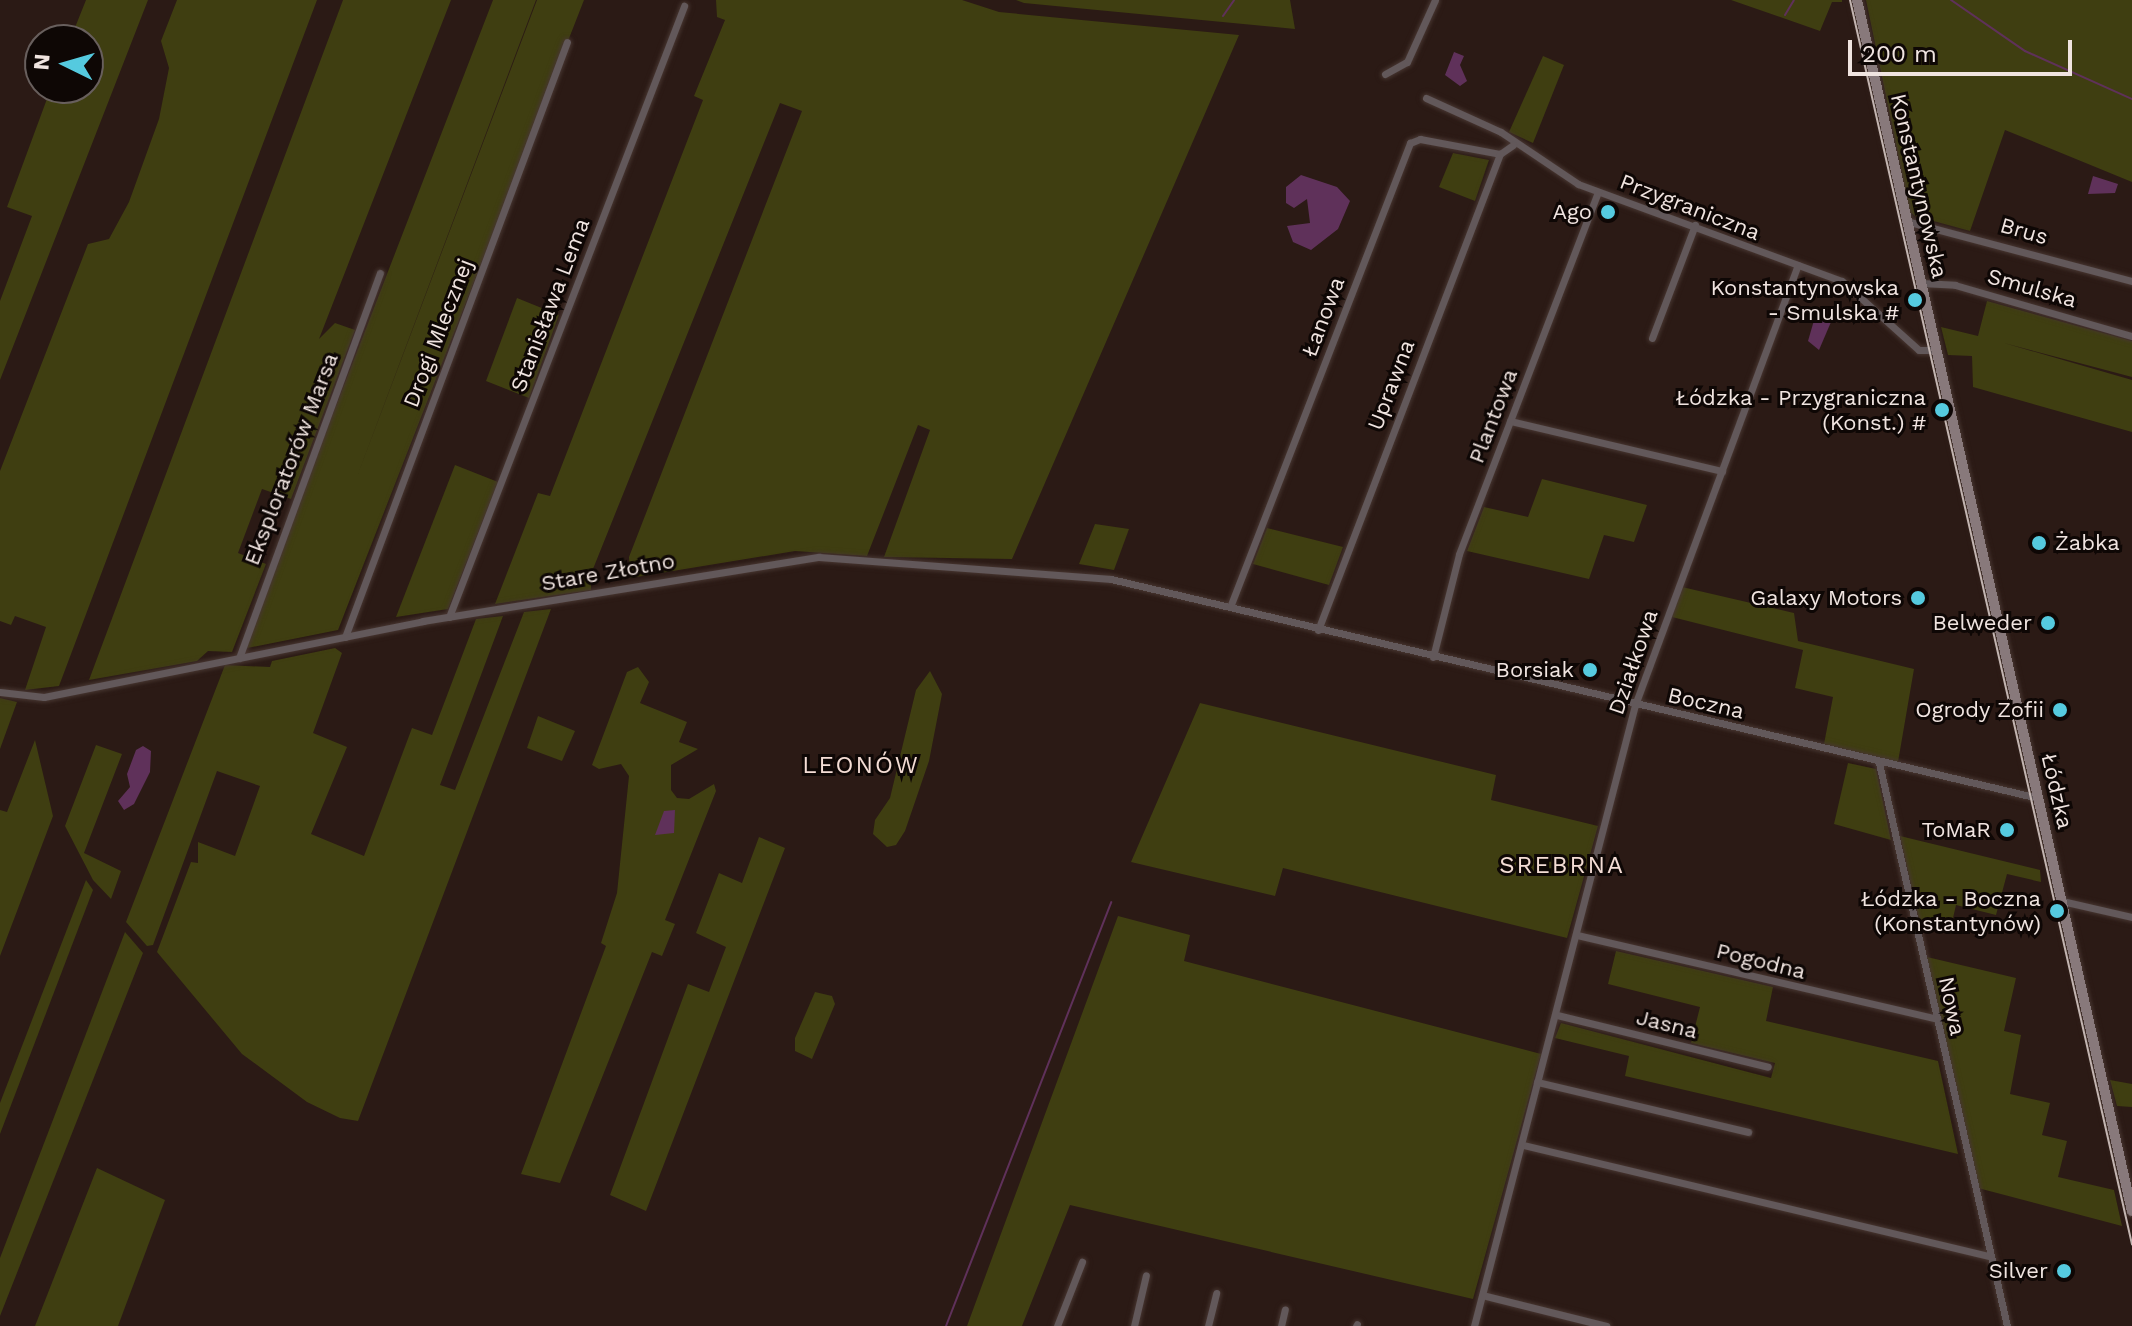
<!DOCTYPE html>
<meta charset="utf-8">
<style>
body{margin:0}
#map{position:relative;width:2132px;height:1326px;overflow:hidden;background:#2b1a15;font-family:"Work Sans",sans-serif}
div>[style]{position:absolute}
.green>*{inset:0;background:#3f3e11}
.water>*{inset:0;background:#5f315a}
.stream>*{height:2px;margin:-1px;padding:0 1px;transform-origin:1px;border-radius:1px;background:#5f315a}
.roads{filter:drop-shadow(0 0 2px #473631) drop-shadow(0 0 2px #473631)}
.street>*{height:7px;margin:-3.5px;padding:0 3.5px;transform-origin:3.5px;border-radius:3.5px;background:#62585a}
.secondary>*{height:10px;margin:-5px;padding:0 5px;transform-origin:5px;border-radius:5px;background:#88797b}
.tram>*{height:2px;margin:-1px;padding:0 1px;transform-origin:1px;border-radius:1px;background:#c3b5b1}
.dots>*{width:22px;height:22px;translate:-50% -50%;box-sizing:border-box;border:4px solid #0e0705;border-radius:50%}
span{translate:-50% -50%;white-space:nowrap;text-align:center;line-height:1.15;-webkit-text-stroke:6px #0e0705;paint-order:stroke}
.street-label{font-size:22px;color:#f0e4e0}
.poi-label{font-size:22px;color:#f0e4e0}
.right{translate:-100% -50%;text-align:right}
.left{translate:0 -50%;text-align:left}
.neighbourhood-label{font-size:24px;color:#f4ddd5;letter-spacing:2px}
.north{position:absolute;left:24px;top:24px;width:80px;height:80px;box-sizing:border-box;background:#0e0705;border:2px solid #685f5d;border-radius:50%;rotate:275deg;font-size:22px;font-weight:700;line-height:32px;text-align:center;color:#f0e4e0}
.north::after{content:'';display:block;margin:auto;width:28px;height:36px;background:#55cadf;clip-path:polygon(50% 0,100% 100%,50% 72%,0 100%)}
.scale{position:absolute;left:1848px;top:40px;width:224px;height:36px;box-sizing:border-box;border:4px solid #f0e4e0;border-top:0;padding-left:10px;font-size:24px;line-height:28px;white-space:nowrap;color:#f0e4e0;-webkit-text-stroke:6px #0e0705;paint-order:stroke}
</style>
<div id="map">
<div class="green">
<i style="clip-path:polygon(86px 0,148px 0,0 380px,0 301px,32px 216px,7px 207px,51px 88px,88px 88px,88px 40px,70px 40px)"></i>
<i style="clip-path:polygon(177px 0,317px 0,59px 686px,25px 690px,46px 627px,15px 616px,11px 625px,0 621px,0 471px,88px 244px,109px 239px,129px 202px,159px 119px,169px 68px,161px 41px)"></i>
<i style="clip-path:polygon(343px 0,451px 0,319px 339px,335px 323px,355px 330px,291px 499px,262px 489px,238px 553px,266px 564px,232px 652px,208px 651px,197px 661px,89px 680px)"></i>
<i style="clip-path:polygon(493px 0,536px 0,358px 474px,537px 0,584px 0,338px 630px,242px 649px)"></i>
<i style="clip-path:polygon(716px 0,962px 0,999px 12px,1239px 35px,1012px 559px,884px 557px,930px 430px,918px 425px,867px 556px,795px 551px,630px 578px,629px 557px,802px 111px,780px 103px,591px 574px,591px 590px,495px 604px,538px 493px,550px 496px,703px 100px,694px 96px,725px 20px,717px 17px)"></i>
<i style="clip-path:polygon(1016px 0,1290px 0,1295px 29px,1024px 3px)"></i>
<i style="clip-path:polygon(1731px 0,1842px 0,1842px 2px,1832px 2px,1820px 31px)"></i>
<i style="clip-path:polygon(1866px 0,2132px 0,2132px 182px,2005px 130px,1970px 231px,1915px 216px,1910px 212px)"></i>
<i style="clip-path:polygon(1543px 56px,1564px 65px,1533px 143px,1509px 132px)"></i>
<i style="clip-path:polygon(1453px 153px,1489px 160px,1475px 201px,1439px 187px)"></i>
<i style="clip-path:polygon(517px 298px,559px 315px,529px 398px,486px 381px)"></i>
<i style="clip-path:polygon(1987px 301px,2132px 341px,2132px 377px,2004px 343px,2132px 380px,2132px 432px,1973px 387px,1972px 356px,1948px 355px,1941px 327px,1978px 336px)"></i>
<i style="clip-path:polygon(455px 465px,498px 482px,448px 609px,396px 617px)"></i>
<i style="clip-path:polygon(1542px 479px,1647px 505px,1634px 542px,1604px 535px,1589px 579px,1467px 551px,1484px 507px,1528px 517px)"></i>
<i style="clip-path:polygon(1095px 524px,1129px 529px,1114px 570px,1079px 564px)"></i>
<i style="clip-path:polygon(1267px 528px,1343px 547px,1329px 585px,1253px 564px)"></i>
<i style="clip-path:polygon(1682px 587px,1794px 613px,1798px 641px,1914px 669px,1898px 762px,1824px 744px,1833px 697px,1795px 688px,1803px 650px,1672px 617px)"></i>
<i style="clip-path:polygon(551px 609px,358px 1121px,340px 1118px,307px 1102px,242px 1054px,157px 952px,191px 862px,198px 863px,198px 842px,235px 856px,260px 786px,217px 771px,153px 945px,147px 946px,126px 922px,225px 665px,270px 667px,272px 661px,335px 648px,342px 653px,313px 733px,347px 747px,311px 834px,364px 856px,412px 728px,432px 735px,476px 619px,503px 616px,440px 785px,455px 790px,524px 612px)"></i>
<i style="clip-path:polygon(638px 667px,649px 682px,640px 703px,687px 722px,679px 742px,698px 749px,671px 765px,671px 790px,677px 798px,689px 799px,714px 784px,716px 791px,665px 920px,675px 924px,662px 956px,652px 952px,560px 1183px,521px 1174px,606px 946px,601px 943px,617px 893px,629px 776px,621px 764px,599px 769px,592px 765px,627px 672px)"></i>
<i style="clip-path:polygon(930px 671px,942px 694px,929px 761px,905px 831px,896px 845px,887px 847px,873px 834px,875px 820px,890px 798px,916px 690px)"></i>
<i style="clip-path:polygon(0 698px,17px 702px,0 749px)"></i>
<i style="clip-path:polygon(1200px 703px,1496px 775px,1491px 800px,1598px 826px,1567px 938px,1283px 868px,1275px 896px,1131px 862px)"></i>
<i style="clip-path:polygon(538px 716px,575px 731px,562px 761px,527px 748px)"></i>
<i style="clip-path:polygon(35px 740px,53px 816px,0 956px,0 810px,7px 812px)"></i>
<i style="clip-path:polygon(96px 745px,122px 754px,84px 853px,121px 871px,111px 899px,93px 880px,65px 826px)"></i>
<i style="clip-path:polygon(1848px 763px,1876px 769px,1891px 840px,1834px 824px)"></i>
<i style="clip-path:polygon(1900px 836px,2040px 870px,2041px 882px,2007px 874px,1996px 915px,1956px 905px,1950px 931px,1920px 924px)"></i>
<i style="clip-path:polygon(759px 837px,785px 848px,646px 1211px,610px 1195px,688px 984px,709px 992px,726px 947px,696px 933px,719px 873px,742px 883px)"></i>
<i style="clip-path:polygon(86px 880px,93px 890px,0 1134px,0 1103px)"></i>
<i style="clip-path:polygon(1118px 916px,1190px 935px,1184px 961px,1541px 1054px,1473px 1299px,1070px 1205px,1022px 1326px,967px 1326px)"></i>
<i style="clip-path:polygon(125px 932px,143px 953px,0 1316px,0 1258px)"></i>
<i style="clip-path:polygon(1616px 951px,1773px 987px,1766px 1021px,1938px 1061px,1958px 1154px,1625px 1076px,1629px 1056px,1555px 1038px,1561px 1023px,1771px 1078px,1775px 1063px,1691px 1043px,1700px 1007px,1608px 984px)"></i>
<i style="clip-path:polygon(1927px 957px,2016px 978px,2004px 1031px,2021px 1035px,2010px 1094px,2050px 1103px,2042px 1135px,2067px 1141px,2058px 1177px,2114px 1190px,2122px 1226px,1978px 1188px)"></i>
<i style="clip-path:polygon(815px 992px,832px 996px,835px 1004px,812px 1059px,795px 1051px,795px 1038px)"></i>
<i style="clip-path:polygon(2110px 1080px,2132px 1084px,2132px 1107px,2117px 1106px)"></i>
<i style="clip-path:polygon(97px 1168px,165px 1200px,118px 1326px,35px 1326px)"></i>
</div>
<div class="water">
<i style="clip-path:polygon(1454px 52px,1464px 56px,1460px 65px,1467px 81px,1460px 86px,1445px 75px)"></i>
<i style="clip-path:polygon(1301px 175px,1337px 187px,1350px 201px,1338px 229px,1311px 250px,1293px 242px,1287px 226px,1310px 223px,1307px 199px,1294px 208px,1286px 203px,1286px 187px)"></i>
<i style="clip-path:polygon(2093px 176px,2118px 184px,2115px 193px,2088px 194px)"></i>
<i style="clip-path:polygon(1827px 308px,1834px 315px,1819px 350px,1808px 341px,1817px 310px)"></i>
<i style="clip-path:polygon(143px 746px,151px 751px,150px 772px,134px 804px,124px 810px,118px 801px,130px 787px,127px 774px,136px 750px)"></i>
<i style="clip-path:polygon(675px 810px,674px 833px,655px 835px,664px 811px)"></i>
</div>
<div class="stream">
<i style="left:1951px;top:0;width:90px;rotate:34.6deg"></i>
<i style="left:2025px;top:51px;width:117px;rotate:24.2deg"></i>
<i style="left:1785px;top:15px;width:17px;rotate:-59deg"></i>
<i style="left:1223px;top:16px;width:19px;rotate:-55deg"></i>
<i style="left:946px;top:1326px;width:455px;rotate:-68.7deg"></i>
</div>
<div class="roads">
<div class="street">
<i style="left:1385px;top:74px;width:25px;rotate:-29deg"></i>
<i style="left:1407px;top:62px;width:68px;rotate:-65.7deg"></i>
<i style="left:1426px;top:98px;width:82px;rotate:24.4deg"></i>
<i style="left:1501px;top:132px;width:93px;rotate:34deg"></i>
<i style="left:1578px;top:184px;width:281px;rotate:20.2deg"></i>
<i style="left:1842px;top:281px;width:103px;rotate:41.9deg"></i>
<i style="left:1919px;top:350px;width:17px"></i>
<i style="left:1906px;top:221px;width:234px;rotate:14.9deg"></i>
<i style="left:1921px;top:283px;width:34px;rotate:3deg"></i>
<i style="left:1955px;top:285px;width:184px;rotate:16.1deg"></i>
<i style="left:1652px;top:338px;width:121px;rotate:-69.2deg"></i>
<i style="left:1510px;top:421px;width:218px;rotate:13.3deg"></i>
<i style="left:1230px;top:607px;width:498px;rotate:-68.8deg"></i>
<i style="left:1410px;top:143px;width:11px;rotate:-22deg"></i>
<i style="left:1420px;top:139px;width:81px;rotate:10.6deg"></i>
<i style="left:1500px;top:154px;width:16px;rotate:-35deg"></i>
<i style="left:449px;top:617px;width:655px;rotate:-68.96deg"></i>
<i style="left:1318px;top:630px;width:510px;rotate:-69.08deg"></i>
<i style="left:345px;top:637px;width:635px;rotate:-69.54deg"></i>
<i style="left:1433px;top:657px;width:106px;rotate:-75.8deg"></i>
<i style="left:1459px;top:554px;width:388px;rotate:-69deg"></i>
<i style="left:239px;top:658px;width:410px;rotate:-69.9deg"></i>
<i style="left:0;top:692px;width:44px;rotate:6.5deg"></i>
<i style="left:44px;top:697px;width:387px;rotate:-11.3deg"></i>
<i style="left:423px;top:621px;width:401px;rotate:-9.2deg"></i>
<i style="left:819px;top:557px;width:293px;rotate:4.3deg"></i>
<i style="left:1111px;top:579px;width:953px;rotate:13.29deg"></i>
<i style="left:1879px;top:763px;width:577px;rotate:77.19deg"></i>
<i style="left:2062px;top:901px;width:72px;rotate:12.9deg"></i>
<i style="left:1577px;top:935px;width:370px;rotate:13.1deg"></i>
<i style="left:1557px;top:1015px;width:217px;rotate:13.8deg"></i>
<i style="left:1537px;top:1082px;width:217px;rotate:13.3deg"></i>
<i style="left:1523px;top:1145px;width:480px;rotate:13.4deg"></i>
<i style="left:1486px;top:1296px;width:124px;rotate:14deg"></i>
<i style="left:1057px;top:1326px;width:69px;rotate:-68.7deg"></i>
<i style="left:1134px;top:1326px;width:52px;rotate:-76.8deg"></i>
<i style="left:1208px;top:1326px;width:34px;rotate:-76deg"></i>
<i style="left:1281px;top:1326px;width:17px;rotate:-77deg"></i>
<i style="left:1356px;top:1326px;width:2px;rotate:-63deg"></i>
<i style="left:1474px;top:1326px;width:642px;rotate:-75.47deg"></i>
<i style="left:1635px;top:705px;width:469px;rotate:-69.7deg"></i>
</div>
<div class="secondary">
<i style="left:1857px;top:0;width:1242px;rotate:77.21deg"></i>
</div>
</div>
<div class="tram">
<i style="left:1850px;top:0;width:1276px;rotate:77.23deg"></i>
</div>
<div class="dots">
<i style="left:1608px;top:212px;background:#55cadf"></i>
<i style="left:1915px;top:300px;background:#55cadf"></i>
<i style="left:1942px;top:410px;background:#55cadf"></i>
<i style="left:2039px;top:543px;background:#55cadf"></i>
<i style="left:1918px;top:598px;background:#55cadf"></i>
<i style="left:2048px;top:623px;background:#55cadf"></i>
<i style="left:1590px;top:670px;background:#55cadf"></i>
<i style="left:2060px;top:710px;background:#55cadf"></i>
<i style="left:2007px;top:830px;background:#55cadf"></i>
<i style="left:2057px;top:911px;background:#55cadf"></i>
<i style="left:2064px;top:1271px;background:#55cadf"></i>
</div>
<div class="street-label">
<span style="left:1919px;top:186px;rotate:77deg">Konstantynowska</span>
<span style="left:1690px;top:207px;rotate:21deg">Przygraniczna</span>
<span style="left:2024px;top:231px;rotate:16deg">Brus</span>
<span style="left:2032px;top:288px;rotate:16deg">Smulska</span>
<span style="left:550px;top:305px;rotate:-69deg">Stanisława Lema</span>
<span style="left:1323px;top:317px;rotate:-69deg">Łanowa</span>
<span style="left:438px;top:333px;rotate:-69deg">Drogi Mlecznej</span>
<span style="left:1391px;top:385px;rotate:-69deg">Uprawna</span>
<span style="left:1493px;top:416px;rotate:-69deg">Plantowa</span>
<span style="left:291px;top:459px;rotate:-69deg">Eksploratorów Marsa</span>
<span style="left:608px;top:572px;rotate:-10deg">Stare Złotno</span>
<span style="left:1633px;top:662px;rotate:-71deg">Działkowa</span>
<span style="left:1706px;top:703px;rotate:13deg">Boczna</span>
<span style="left:2057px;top:791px;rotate:77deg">Łódzka</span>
<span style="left:1761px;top:961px;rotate:14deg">Pogodna</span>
<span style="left:1952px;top:1006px;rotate:78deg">Nowa</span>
<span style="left:1667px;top:1024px;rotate:14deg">Jasna</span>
</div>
<div class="poi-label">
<span class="right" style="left:1592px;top:212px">Ago</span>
<span class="right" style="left:1899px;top:300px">Konstantynowska<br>- Smulska #</span>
<span class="right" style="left:1926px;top:410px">Łódzka - Przygraniczna<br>(Konst.) #</span>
<span class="left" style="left:2055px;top:543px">Żabka</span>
<span class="right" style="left:1902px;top:598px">Galaxy Motors</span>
<span class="right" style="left:2032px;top:623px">Belweder</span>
<span class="right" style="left:1574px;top:670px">Borsiak</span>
<span class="right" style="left:2044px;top:710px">Ogrody Zofii</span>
<span class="right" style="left:1991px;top:830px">ToMaR</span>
<span class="right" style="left:2041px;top:911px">Łódzka - Boczna<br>(Konstantynów)</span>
<span class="right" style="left:2048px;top:1271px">Silver</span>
</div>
<div class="neighbourhood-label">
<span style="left:861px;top:766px">LEONÓW</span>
<span style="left:1562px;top:866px">SREBRNA</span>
</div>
<div class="north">N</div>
<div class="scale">200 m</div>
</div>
